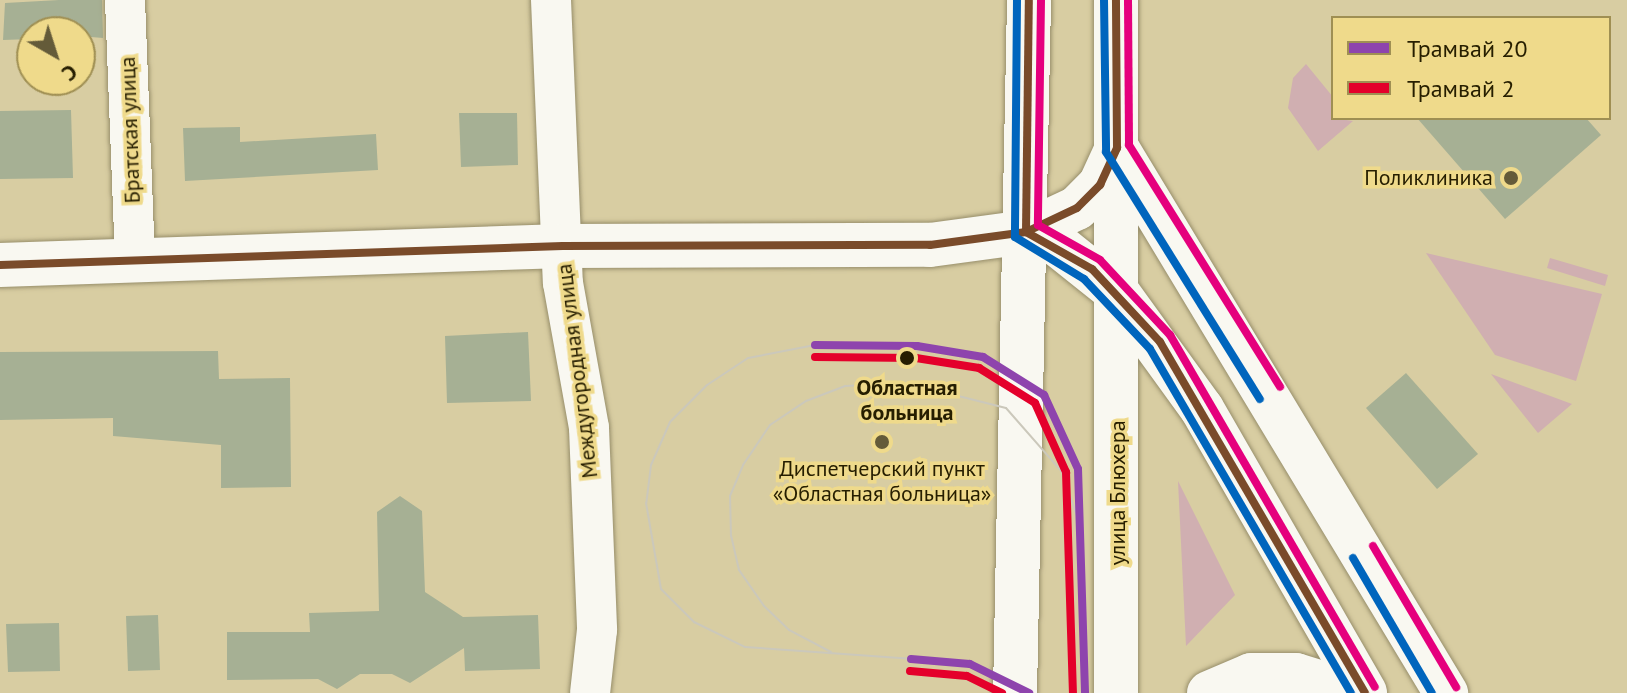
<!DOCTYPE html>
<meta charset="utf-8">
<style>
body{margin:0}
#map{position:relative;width:1627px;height:693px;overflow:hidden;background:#d8cda2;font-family:"PT Sans",sans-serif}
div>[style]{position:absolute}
.green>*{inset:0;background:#d0afb1}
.building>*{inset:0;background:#a6b094}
.roads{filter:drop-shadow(0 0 2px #978e6a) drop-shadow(0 0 2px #978e6a)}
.street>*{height:40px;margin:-20px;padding:0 20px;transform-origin:20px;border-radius:20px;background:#f9f8f1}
.secondary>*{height:44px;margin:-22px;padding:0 22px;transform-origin:22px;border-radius:22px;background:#f9f8f1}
.primary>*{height:44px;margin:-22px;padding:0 22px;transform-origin:22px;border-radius:22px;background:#f9f8f1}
.tram>*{height:2px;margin:-1px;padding:0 1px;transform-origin:1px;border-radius:1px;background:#cbc8bb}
.bus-1>*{height:8px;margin:-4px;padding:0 4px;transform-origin:4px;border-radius:4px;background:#7a4b2a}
.bus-2>*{height:8px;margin:-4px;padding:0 4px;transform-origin:4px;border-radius:4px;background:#0065bd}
.bus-3>*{height:8px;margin:-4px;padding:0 4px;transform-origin:4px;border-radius:4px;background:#e5007d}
.tram-1>*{height:8px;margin:-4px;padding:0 4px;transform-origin:4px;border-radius:4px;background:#8e44ad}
.tram-2>*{height:8px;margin:-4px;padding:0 4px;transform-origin:4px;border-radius:4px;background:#e4002b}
.dots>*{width:22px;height:22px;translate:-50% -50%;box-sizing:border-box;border:4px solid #efda8b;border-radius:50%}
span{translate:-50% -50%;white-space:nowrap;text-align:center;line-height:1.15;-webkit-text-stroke:7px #efda8b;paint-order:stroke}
.street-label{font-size:22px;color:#261e00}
.poi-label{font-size:22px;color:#261e00}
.right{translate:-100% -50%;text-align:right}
.stop-label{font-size:22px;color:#261e00;font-weight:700}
.legend{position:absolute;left:1331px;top:16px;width:280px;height:104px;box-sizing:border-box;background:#efda8b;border:2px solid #9f8f53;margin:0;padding:10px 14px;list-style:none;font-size:24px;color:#261e00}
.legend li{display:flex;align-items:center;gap:16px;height:40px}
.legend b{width:40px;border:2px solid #9f8f53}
.north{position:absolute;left:16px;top:16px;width:80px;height:80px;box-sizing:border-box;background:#efda8b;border:2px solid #9f8f53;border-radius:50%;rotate:141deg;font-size:22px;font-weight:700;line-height:32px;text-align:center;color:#261e00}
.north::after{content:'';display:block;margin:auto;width:28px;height:36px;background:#645b39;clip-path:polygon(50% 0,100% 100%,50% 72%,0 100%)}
</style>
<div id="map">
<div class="green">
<i style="clip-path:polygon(1306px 64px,1333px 97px,1333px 118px,1353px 121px,1318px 151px,1288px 108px,1293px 78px)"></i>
<i style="clip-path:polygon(1426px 253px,1602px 294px,1576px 381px,1495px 355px)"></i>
<i style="clip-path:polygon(1550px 258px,1608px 275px,1605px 286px,1547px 268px)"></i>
<i style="clip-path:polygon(1491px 374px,1572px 404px,1538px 433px)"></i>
<i style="clip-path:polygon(1178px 481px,1235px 595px,1186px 646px)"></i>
</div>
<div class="building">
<i style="clip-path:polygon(59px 0,102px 0,103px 38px,32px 32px,32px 39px,3px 40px,5px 3px)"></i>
<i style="clip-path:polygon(71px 110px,73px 178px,0 179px,0 111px)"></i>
<i style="clip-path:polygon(459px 113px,517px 113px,518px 165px,461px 167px)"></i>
<i style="clip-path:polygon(1417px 118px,1586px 118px,1601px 135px,1505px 219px)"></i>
<i style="clip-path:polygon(240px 127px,240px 142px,376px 134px,378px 170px,185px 181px,183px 128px)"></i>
<i style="clip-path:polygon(528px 332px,531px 401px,447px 403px,445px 336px)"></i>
<i style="clip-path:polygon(218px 351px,219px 379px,290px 378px,291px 487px,221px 488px,221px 445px,113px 436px,113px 418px,0 420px,0 352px)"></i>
<i style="clip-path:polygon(1406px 373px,1478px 454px,1437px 489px,1366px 408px)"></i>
<i style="clip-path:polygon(400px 496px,422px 511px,425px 592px,463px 617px,538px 615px,540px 669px,465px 671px,464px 648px,410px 683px,392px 674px,360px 674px,337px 689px,318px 679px,227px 680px,227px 632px,310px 632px,309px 613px,379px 611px,377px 512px)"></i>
<i style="clip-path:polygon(158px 615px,160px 670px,128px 671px,126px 616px)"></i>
<i style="clip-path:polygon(59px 623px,60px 671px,8px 672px,6px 624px)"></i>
</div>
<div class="roads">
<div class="street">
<i style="left:125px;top:0;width:260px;rotate:87.8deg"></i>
<i style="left:551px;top:0;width:283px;rotate:87.6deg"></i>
<i style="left:563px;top:283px;width:147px;rotate:79.8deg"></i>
<i style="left:589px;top:428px;width:202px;rotate:87.7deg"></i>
<i style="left:597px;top:630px;width:63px;rotate:96.3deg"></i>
</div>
<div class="secondary">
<i style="left:1117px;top:148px;width:637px;rotate:58.88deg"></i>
<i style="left:0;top:265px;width:563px;rotate:-1.93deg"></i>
<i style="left:563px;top:246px;width:367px;rotate:-0.2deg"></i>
<i style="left:930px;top:245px;width:97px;rotate:-7.7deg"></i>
<i style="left:1118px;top:293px;width:143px;rotate:54.1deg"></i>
<i style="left:1202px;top:409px;width:327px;rotate:60.1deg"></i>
<i style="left:1209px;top:693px;width:46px;rotate:-23.2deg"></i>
<i style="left:1251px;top:675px;width:45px"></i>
<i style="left:1296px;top:675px;width:61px;rotate:17.2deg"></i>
</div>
<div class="primary">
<i style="left:1026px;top:232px;width:56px;rotate:-25.2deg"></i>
<i style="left:1077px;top:208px;width:33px;rotate:-45deg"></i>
<i style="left:1100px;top:185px;width:41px;rotate:-65.3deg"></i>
<i style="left:1026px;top:232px;width:35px;rotate:22deg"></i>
<i style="left:1058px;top:245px;width:77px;rotate:38.7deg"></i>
<i style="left:1015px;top:693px;width:693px;rotate:-88.84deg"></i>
<i style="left:1116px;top:693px;width:693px;rotate:-90deg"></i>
</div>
</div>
<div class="tram">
<i style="left:815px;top:345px;width:68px;rotate:169deg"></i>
<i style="left:748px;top:358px;width:49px;rotate:146.6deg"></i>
<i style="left:707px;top:385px;width:52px;rotate:135deg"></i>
<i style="left:670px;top:422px;width:47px;rotate:113.8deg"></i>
<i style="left:651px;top:465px;width:38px;rotate:97deg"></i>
<i style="left:646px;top:503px;width:87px;rotate:80.1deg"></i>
<i style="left:661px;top:589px;width:47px;rotate:45deg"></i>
<i style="left:694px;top:622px;width:57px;rotate:26.1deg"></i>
<i style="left:745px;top:647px;width:166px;rotate:4.1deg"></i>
<i style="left:831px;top:652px;width:47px;rotate:-152.4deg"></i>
<i style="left:789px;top:630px;width:35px;rotate:-136deg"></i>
<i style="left:764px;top:606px;width:44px;rotate:-124.8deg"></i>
<i style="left:739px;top:570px;width:35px;rotate:-103deg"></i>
<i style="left:731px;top:536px;width:40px;rotate:-91.4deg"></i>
<i style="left:730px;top:496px;width:34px;rotate:-67deg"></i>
<i style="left:743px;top:465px;width:48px;rotate:-56deg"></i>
<i style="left:770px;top:425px;width:43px;rotate:-33.7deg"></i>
<i style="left:806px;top:401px;width:42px;rotate:-21deg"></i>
<i style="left:845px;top:386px;width:62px;rotate:-2.8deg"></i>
<i style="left:907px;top:383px;width:102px;rotate:14.2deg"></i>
<i style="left:1006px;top:408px;width:85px;rotate:48.8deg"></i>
<i style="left:1062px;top:472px;width:65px;rotate:71.3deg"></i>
</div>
<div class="bus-1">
<i style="left:1026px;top:232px;width:76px;rotate:29.3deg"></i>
<i style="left:1092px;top:269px;width:100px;rotate:47deg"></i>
<i style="left:1160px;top:342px;width:406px;rotate:59.7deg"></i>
<i style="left:1026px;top:232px;width:232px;rotate:-89.3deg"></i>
<i style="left:0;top:265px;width:563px;rotate:-1.93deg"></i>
<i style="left:563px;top:246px;width:367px;rotate:-0.2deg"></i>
<i style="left:930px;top:245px;width:97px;rotate:-7.7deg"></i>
<i style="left:1026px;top:232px;width:56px;rotate:-25.2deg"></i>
<i style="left:1077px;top:208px;width:33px;rotate:-45deg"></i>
<i style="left:1100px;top:185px;width:41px;rotate:-65.3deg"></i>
<i style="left:1117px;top:148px;width:148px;rotate:-90.4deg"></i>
</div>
<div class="bus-2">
<i style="left:1017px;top:0;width:237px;rotate:90.5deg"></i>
<i style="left:1015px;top:237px;width:81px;rotate:31.3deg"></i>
<i style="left:1084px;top:279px;width:96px;rotate:46.7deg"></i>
<i style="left:1150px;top:349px;width:398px;rotate:59.7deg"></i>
<i style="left:1104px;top:0;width:152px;rotate:89.2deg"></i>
<i style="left:1106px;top:152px;width:291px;rotate:58.1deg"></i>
<i style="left:1353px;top:558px;width:156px;rotate:59.7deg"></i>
</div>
<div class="bus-3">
<i style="left:1041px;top:0;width:225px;rotate:90.8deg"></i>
<i style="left:1038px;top:225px;width:71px;rotate:29.4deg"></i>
<i style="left:1100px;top:260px;width:103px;rotate:47deg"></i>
<i style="left:1170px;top:335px;width:407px;rotate:59.8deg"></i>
<i style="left:1128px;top:0;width:145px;rotate:89.6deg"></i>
<i style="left:1129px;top:145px;width:285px;rotate:58deg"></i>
<i style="left:1373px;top:546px;width:164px;rotate:59.5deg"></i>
</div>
<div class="tram-1">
<i style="left:815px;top:345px;width:102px;rotate:0.6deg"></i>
<i style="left:917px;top:346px;width:67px;rotate:9.5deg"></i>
<i style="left:983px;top:357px;width:72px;rotate:31.9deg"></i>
<i style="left:1044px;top:395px;width:81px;rotate:65.3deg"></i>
<i style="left:1078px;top:469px;width:224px;rotate:88.2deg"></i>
<i style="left:911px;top:659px;width:59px;rotate:4.8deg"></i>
<i style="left:970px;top:664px;width:66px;rotate:26.2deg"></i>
</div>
<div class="tram-2">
<i style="left:815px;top:357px;width:101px;rotate:0.6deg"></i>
<i style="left:916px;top:358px;width:64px;rotate:9deg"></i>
<i style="left:979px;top:368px;width:66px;rotate:32deg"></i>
<i style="left:1035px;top:403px;width:76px;rotate:65.8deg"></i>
<i style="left:1066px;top:472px;width:221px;rotate:88.2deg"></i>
<i style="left:910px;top:671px;width:57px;rotate:5deg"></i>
<i style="left:967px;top:676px;width:39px;rotate:26deg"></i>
</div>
<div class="dots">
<i style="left:1511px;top:178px;background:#645b39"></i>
<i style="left:907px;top:358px;background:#261e00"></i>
<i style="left:882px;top:442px;background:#645b39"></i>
</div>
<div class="street-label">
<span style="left:130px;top:130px;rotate:-92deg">Братская улица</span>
<span style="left:577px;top:371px;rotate:-97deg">Междугородная улица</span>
<span style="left:1118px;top:493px;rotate:-90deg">улица Блюхера</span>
</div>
<div class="poi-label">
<span class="right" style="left:1493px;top:178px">Поликлиника</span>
<span style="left:882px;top:481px">Диспетчерский пункт<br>«Областная больница»</span>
</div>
<div class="stop-label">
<span style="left:907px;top:400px">Областная<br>больница</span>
</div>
<ul class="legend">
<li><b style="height:10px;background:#8e44ad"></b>Трамвай 20</li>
<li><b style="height:10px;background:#e4002b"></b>Трамвай 2</li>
</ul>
<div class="north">С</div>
</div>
